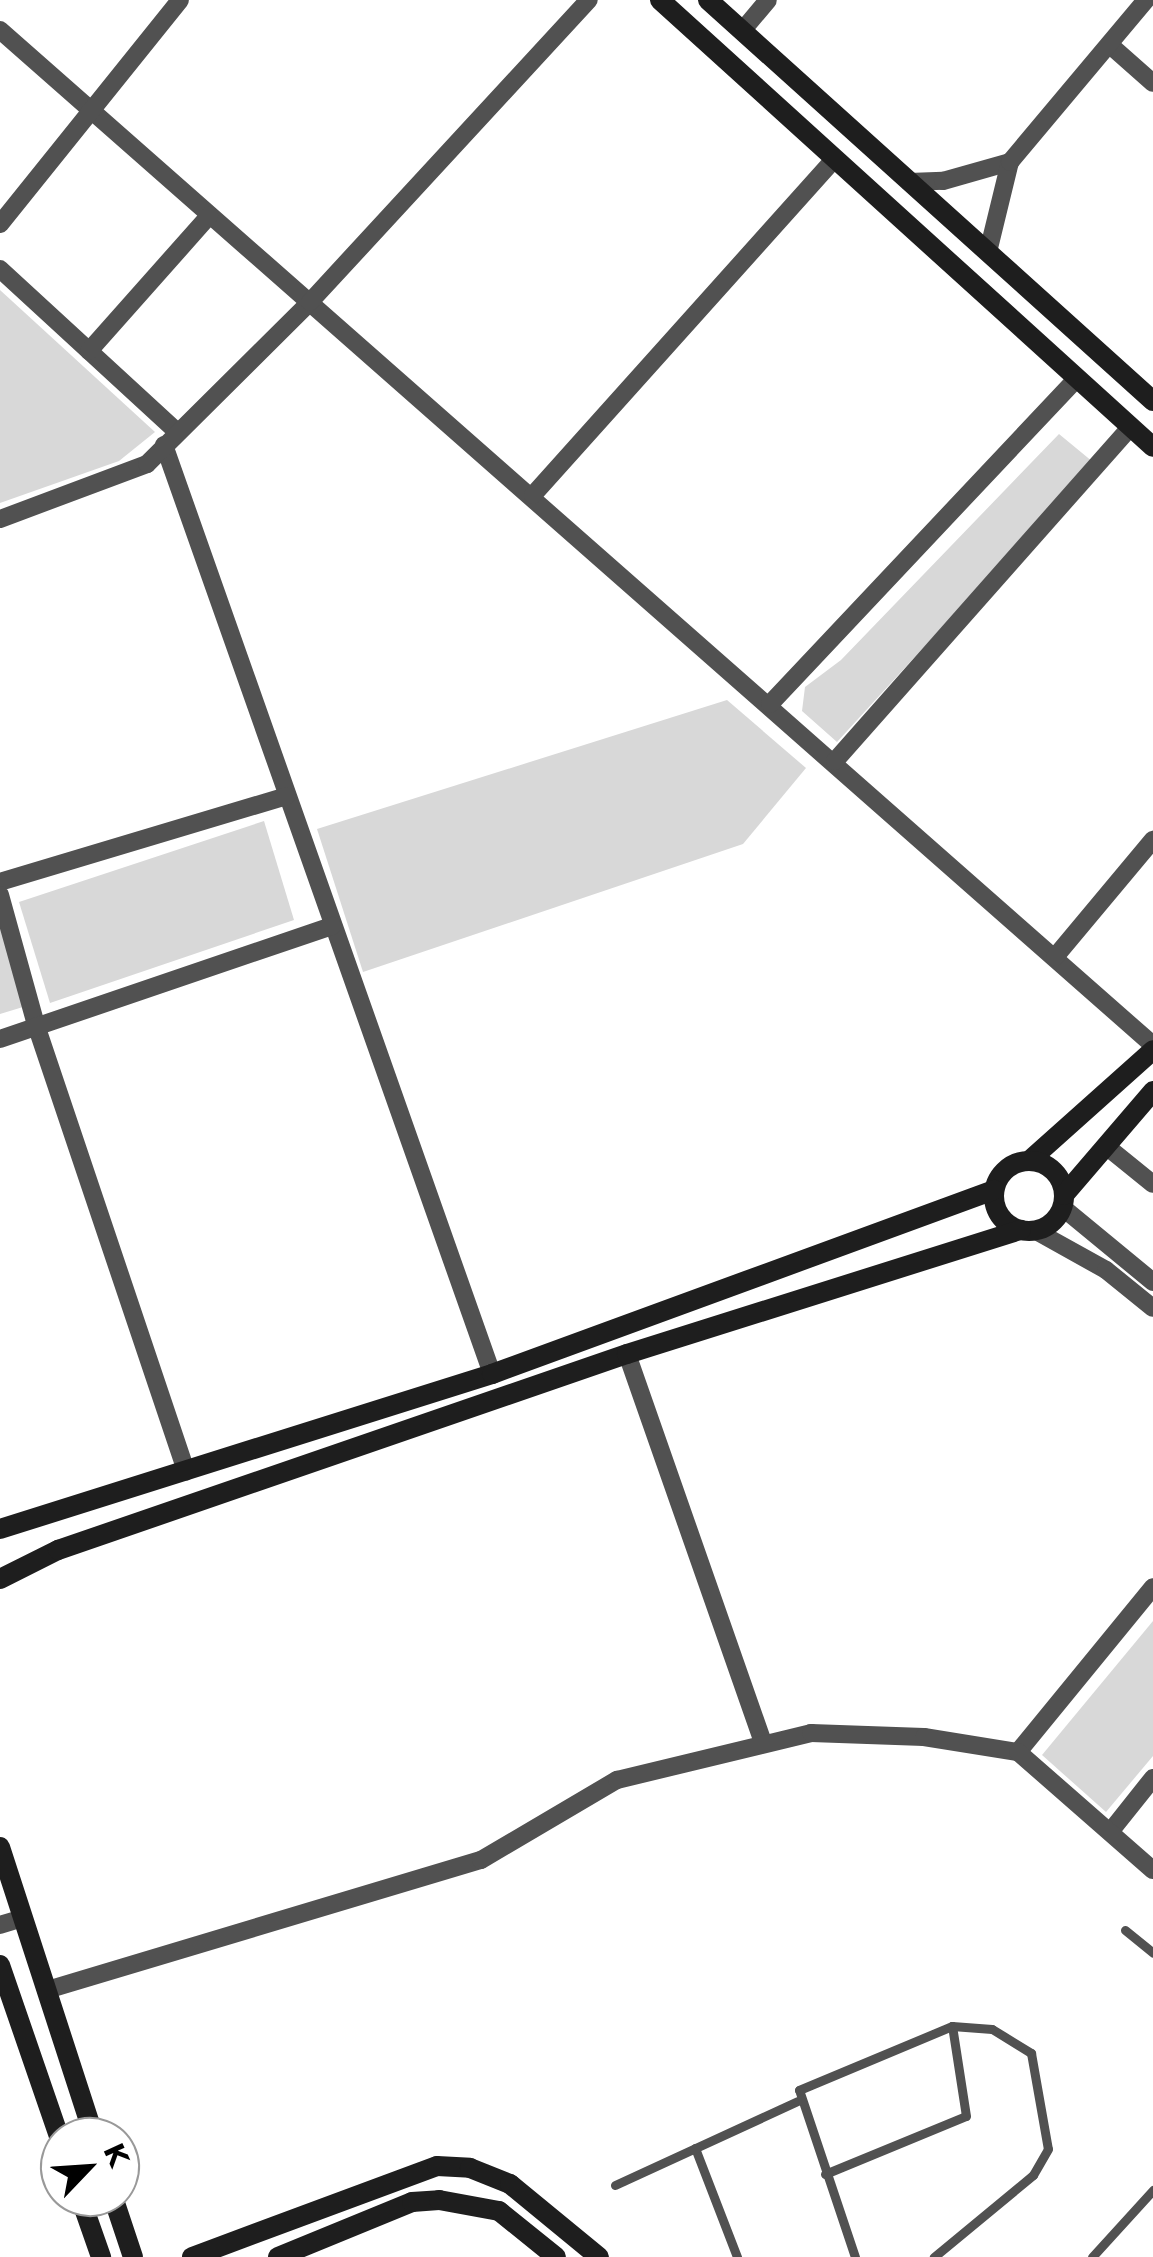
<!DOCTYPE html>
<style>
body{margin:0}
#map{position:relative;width:1153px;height:2257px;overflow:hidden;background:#fff;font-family:"DejaVu Sans",sans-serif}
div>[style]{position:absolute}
.green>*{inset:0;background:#d8d8d8}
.lane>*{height:9px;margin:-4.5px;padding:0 4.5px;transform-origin:4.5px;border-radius:4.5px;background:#515151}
.street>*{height:18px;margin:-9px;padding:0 9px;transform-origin:9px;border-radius:9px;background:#515151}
.secondary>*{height:20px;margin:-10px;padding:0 10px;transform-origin:10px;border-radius:10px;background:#1e1e1e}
.secondary>.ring{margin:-10px;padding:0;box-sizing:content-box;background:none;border:20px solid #1e1e1e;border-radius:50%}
span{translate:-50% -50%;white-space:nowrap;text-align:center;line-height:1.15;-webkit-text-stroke:8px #fff;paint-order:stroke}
.north{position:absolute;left:40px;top:2117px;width:100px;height:100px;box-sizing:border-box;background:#fff;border:2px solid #999;border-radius:50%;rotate:65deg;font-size:28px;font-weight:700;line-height:40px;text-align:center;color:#000}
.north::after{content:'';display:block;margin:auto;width:35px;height:45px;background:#000;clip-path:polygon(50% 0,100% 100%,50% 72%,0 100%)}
</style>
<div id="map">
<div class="green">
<i style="clip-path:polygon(0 290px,155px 432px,119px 461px,0 503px)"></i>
<i style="clip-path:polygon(1059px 434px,1093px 462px,837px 742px,802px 711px,805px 687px,841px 660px)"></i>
<i style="clip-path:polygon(727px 700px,806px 768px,743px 844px,363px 972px,317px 829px)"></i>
<i style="clip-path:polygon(264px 821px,294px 920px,50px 1003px,19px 902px)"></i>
<i style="clip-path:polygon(0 922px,23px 1007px,0 1014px)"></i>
<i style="clip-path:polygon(1153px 1621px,1153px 1756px,1106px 1812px,1042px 1755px)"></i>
</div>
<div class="lane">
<i style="left:1125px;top:1930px;width:36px;rotate:39deg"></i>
<i style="left:695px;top:2148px;width:117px;rotate:68.9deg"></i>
<i style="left:825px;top:2174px;width:152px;rotate:-22.4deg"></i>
<i style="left:966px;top:2116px;width:91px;rotate:-98.8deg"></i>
<i style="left:615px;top:2185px;width:201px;rotate:-24.7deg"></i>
<i style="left:855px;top:2257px;width:176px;rotate:-108.5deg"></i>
<i style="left:799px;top:2090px;width:166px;rotate:-22.7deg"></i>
<i style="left:952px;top:2026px;width:40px;rotate:4.3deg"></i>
<i style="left:992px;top:2029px;width:46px;rotate:31.6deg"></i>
<i style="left:1031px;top:2053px;width:97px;rotate:80deg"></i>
<i style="left:1048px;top:2149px;width:30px;rotate:120deg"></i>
<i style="left:1033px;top:2175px;width:129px;rotate:140.4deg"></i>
<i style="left:1092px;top:2257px;width:91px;rotate:-47.7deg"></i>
</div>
<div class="street">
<i style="left:0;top:30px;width:1536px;rotate:41.36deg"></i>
<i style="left:742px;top:31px;width:40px;rotate:-50deg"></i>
<i style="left:1110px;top:45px;width:57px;rotate:41.5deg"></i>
<i style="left:909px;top:182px;width:34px;rotate:-2deg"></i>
<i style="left:943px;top:181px;width:70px;rotate:-15.8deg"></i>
<i style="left:0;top:224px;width:287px;rotate:-51.2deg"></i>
<i style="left:988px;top:252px;width:93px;rotate:-76.3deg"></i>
<i style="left:1010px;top:162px;width:212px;rotate:-50deg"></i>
<i style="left:0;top:269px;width:241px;rotate:42.6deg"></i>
<i style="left:89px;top:351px;width:181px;rotate:-48.4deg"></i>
<i style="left:164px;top:445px;width:985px;rotate:70.55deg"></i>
<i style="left:533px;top:495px;width:452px;rotate:-48.1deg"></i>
<i style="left:0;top:519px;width:157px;rotate:-20.5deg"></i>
<i style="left:147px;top:464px;width:230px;rotate:-44.8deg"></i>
<i style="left:310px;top:302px;width:411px;rotate:-47.3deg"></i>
<i style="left:770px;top:704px;width:448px;rotate:-46.7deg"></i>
<i style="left:835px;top:761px;width:446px;rotate:-48.5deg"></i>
<i style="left:0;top:882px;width:299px;rotate:-16.7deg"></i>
<i style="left:0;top:895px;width:138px;rotate:74.5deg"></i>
<i style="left:37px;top:1028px;width:468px;rotate:71.4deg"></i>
<i style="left:1055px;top:957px;width:153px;rotate:-50.1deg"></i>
<i style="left:0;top:1039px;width:351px;rotate:-18.8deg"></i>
<i style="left:1106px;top:1146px;width:60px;rotate:39deg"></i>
<i style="left:1062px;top:1207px;width:118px;rotate:39.5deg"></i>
<i style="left:1036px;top:1231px;width:80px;rotate:29.1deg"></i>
<i style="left:1106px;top:1270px;width:60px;rotate:39deg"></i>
<i style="left:627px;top:1354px;width:409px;rotate:70.7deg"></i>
<i style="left:1018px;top:1752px;width:213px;rotate:-50.7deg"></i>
<i style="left:1110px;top:1832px;width:69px;rotate:-51.5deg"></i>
<i style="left:0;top:1925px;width:24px;rotate:-17deg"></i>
<i style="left:47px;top:1990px;width:453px;rotate:-16.7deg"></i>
<i style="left:481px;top:1860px;width:158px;rotate:-30.5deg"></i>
<i style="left:617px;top:1780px;width:200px;rotate:-13.6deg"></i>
<i style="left:811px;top:1733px;width:113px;rotate:2deg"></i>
<i style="left:924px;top:1737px;width:95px;rotate:9.1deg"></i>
<i style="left:1018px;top:1752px;width:179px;rotate:41.2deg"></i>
</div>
<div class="secondary">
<i style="left:660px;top:0;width:665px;rotate:42.2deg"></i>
<i style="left:708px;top:0;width:599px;rotate:42.02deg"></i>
<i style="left:1029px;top:1161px;width:166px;rotate:-41.8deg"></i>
<i class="ring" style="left:994px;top:1161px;width:50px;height:50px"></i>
<i style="left:1064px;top:1195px;width:137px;rotate:-49.4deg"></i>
<i style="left:0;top:1529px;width:516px;rotate:-17.49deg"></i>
<i style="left:492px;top:1374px;width:535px;rotate:-20.13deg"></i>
<i style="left:0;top:1579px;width:65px;rotate:-26.6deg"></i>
<i style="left:58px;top:1550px;width:602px;rotate:-19.01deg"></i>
<i style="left:627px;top:1354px;width:413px;rotate:-17.5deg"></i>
<i style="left:0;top:1847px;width:305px;rotate:72deg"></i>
<i style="left:0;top:1965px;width:184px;rotate:71deg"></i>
<i style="left:80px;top:2197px;width:64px;rotate:70.7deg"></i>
<i style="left:113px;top:2197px;width:63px;rotate:71.6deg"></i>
<i style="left:192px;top:2257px;width:261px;rotate:-20.4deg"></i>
<i style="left:437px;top:2166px;width:33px;rotate:3deg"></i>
<i style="left:470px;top:2168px;width:43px;rotate:21.8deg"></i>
<i style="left:510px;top:2184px;width:115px;rotate:39.4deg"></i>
<i style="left:278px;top:2257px;width:145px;rotate:-22.3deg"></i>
<i style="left:412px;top:2202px;width:27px;rotate:-4deg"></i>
<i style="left:439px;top:2200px;width:61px;rotate:10.4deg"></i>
<i style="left:499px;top:2211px;width:73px;rotate:38.9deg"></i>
</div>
<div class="north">K</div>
</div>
